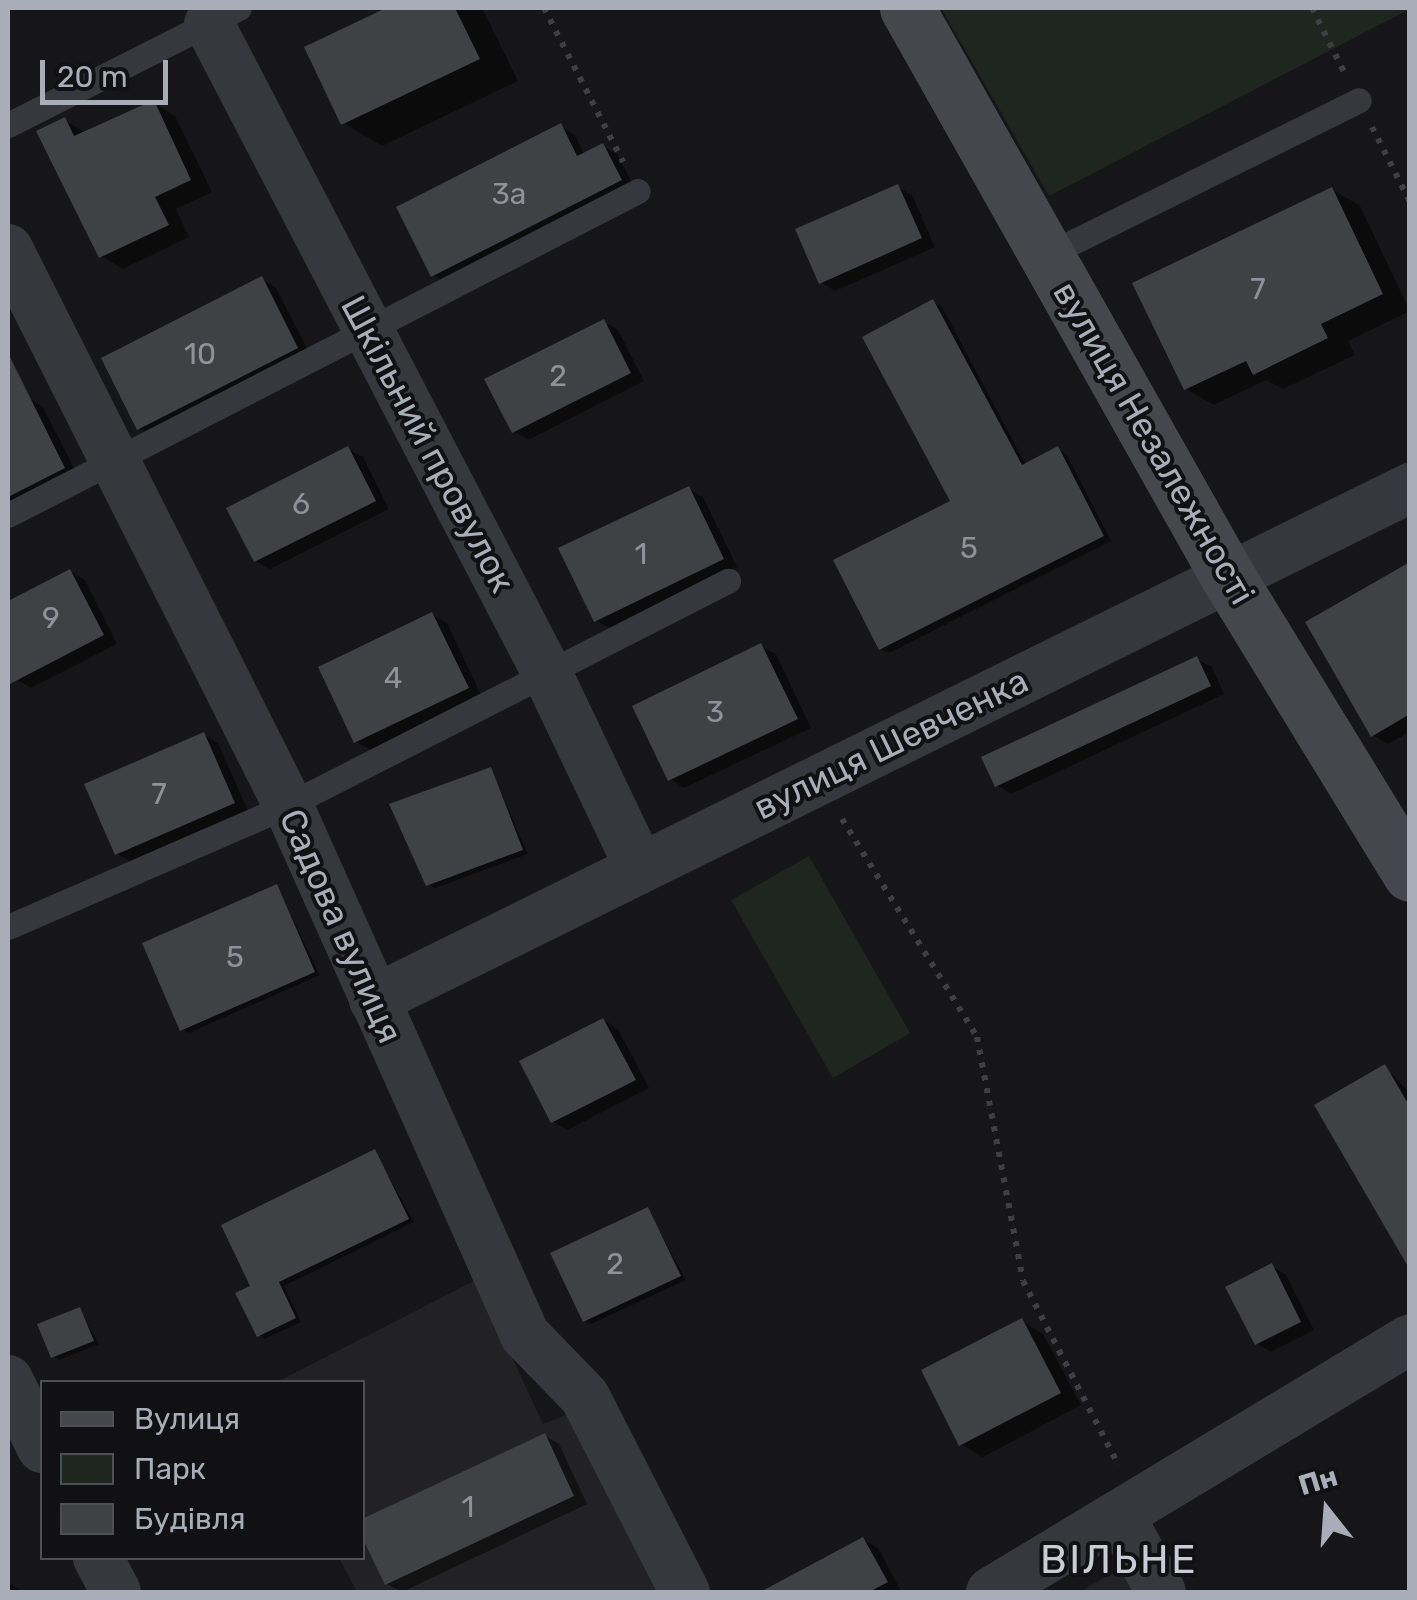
<!DOCTYPE html>
<meta charset="utf-8">
<style>
body{margin:0}
#map{position:relative;width:1417px;height:1600px;overflow:hidden;background:#161618;font-family:Rubik,sans-serif}
div>[style]{position:absolute}
.built>*{inset:0;background:#222225}
.green>*{inset:0;background:#1e261f}
.shadow>*{inset:0;background:#0007}
.building>*{inset:0;background:#404145}
.path>*{height:6px;margin-top:-3px;transform-origin:0;background:repeating-linear-gradient(90deg,#3d3f44 0 5px,transparent 0 13px)}
.lane>*{height:25px;margin:-12.5px;padding:0 12.5px;transform-origin:12.5px;border-radius:12.5px;background:#37383d}
.street>*{height:50px;margin:-25px;padding:0 25px;transform-origin:25px;border-radius:25px;background:#37383d}
.secondary>*{height:55px;margin:-27.5px;padding:0 27.5px;transform-origin:27.5px;border-radius:27.5px;background:#45474d}
span{translate:-50% -50%;white-space:nowrap;text-align:center;line-height:1.15;-webkit-text-stroke:8px #111113;paint-order:stroke}
.number-label{font-size:30px;color:#8e929b}
.number-label span{-webkit-text-stroke-width:0}
.street-label{font-size:35px;color:#a8adb8}
.quarter-label{font-size:40px;color:#c9ccd4;letter-spacing:2.5px}
.frame{position:absolute;inset:0;border:10px solid #a8adb8;pointer-events:none}
.legend{position:absolute;left:40px;top:1380px;width:325px;height:180px;box-sizing:border-box;background:#111113;border:2px solid #4d4f55;margin:0;padding:12px 18px;list-style:none;font-size:30px;color:#a8adb8}
.legend li{display:flex;align-items:center;gap:20px;height:50px}
.legend b{width:50px;border:2px solid #4d4f55}
.north{position:absolute;left:1277px;top:1460px;width:100px;height:100px;-webkit-text-stroke:8px #111113;paint-order:stroke;rotate:343deg;font-size:28px;font-weight:700;line-height:40px;text-align:center;color:#a8adb8}
.north::after{content:'';display:block;margin:auto;width:35px;height:45px;background:#a8adb8;clip-path:polygon(50% 0,100% 100%,50% 72%,0 100%)}
.scale{position:absolute;left:40px;top:60px;width:128px;height:45px;box-sizing:border-box;border:5px solid #a8adb8;border-top:0;padding-left:12px;font-size:30px;line-height:35px;white-space:nowrap;color:#a8adb8;-webkit-text-stroke:8px #111113;paint-order:stroke}
</style>
<div id="map">
<div class="built">
<i style="clip-path:polygon(476px 1280px,543px 1424px,577px 1411px,666px 1592px,357px 1592px,339px 1558px,362px 1558px,362px 1382px,277px 1382px)"></i>
<i style="clip-path:polygon(1125px 1566px,1139px 1592px,1079px 1592px)"></i>
</div>
<div class="green">
<i style="clip-path:polygon(941px 8px,1409px 8px,1410px 9px,1049px 196px)"></i>
<i style="clip-path:polygon(809px 856px,910px 1033px,833px 1078px,731px 900px)"></i>
</div>
<div class="shadow">
<i style="clip-path:polygon(391px 8px,482px 8px,518px 81px,382px 146px,343px 123px,307px 48px)"></i>
<i style="clip-path:polygon(154px 103px,175px 116px,212px 192px,176px 209px,189px 237px,123px 269px,101px 256px,64px 120px,86px 133px)"></i>
<i style="clip-path:polygon(561px 126px,575px 135px,585px 155px,603px 146px,617px 154px,635px 189px,447px 283px,433px 275px)"></i>
<i style="clip-path:polygon(897px 187px,912px 195px,935px 247px,835px 291px,821px 282px)"></i>
<i style="clip-path:polygon(1332px 189px,1360px 206px,1410px 311px,1348px 341px,1355px 355px,1283px 389px,1266px 380px,1214px 405px,1186px 389px)"></i>
<i style="clip-path:polygon(262px 279px,276px 288px,311px 356px,154px 437px,139px 428px)"></i>
<i style="clip-path:polygon(933px 302px,942px 307px,1026px 465px,1058px 449px,1067px 455px,1111px 541px,889px 653px,880px 648px,954px 502px)"></i>
<i style="clip-path:polygon(604px 322px,618px 330px,644px 381px,528px 440px,514px 431px)"></i>
<i style="clip-path:polygon(29px 398px,43px 407px,78px 476px,8px 512px,8px 409px)"></i>
<i style="clip-path:polygon(348px 449px,363px 457px,389px 509px,270px 569px,256px 561px)"></i>
<i style="clip-path:polygon(689px 489px,703px 497px,737px 567px,610px 628px,595px 620px)"></i>
<i style="clip-path:polygon(1410px 563px,1410px 732px,1388px 744px,1372px 735px)"></i>
<i style="clip-path:polygon(70px 571px,85px 580px,117px 644px,31px 688px,16px 679px,8px 662px,8px 603px)"></i>
<i style="clip-path:polygon(432px 615px,447px 623px,482px 697px,371px 750px,356px 742px)"></i>
<i style="clip-path:polygon(761px 646px,776px 654px,811px 728px,684px 788px,670px 779px)"></i>
<i style="clip-path:polygon(1197px 659px,1212px 667px,1224px 694px,1011px 794px,997px 785px)"></i>
<i style="clip-path:polygon(204px 735px,218px 743px,248px 811px,132px 862px,117px 854px)"></i>
<i style="clip-path:polygon(491px 770px,528px 854px,435px 888px,428px 884px)"></i>
<i style="clip-path:polygon(277px 887px,320px 975px,189px 1033px,182px 1029px)"></i>
<i style="clip-path:polygon(603px 1020px,618px 1029px,649px 1088px,567px 1130px,553px 1121px)"></i>
<i style="clip-path:polygon(1385px 1067px,1410px 1093px,1410px 1265px)"></i>
<i style="clip-path:polygon(375px 1152px,414px 1222px,284px 1286px,301px 1322px,265px 1339px,259px 1335px,254px 1287px)"></i>
<i style="clip-path:polygon(648px 1210px,686px 1280px,591px 1324px,585px 1320px)"></i>
<i style="clip-path:polygon(1272px 1266px,1286px 1275px,1314px 1330px,1271px 1352px,1256px 1343px)"></i>
<i style="clip-path:polygon(80px 1310px,99px 1344px,59px 1360px,53px 1356px)"></i>
<i style="clip-path:polygon(1022px 1321px,1043px 1334px,1081px 1405px,983px 1457px,961px 1444px)"></i>
<i style="clip-path:polygon(545px 1436px,559px 1444px,587px 1504px,402px 1592px,387px 1584px)"></i>
<i style="clip-path:polygon(863px 1540px,878px 1548px,901px 1591px,798px 1592px,790px 1579px)"></i>
<i style="clip-path:polygon(8px 1583px,25px 1592px,8px 1592px)"></i>
</div>
<div class="building">
<i style="clip-path:polygon(386px 8px,455px 8px,480px 59px,341px 125px,304px 47px)"></i>
<i style="clip-path:polygon(154px 100px,191px 180px,155px 197px,169px 225px,99px 258px,36px 131px,65px 117px,74px 136px)"></i>
<i style="clip-path:polygon(561px 123px,577px 156px,603px 143px,622px 180px,431px 277px,396px 207px)"></i>
<i style="clip-path:polygon(898px 184px,922px 238px,819px 284px,795px 229px)"></i>
<i style="clip-path:polygon(1332px 187px,1383px 294px,1321px 324px,1328px 338px,1253px 375px,1246px 361px,1184px 390px,1132px 283px)"></i>
<i style="clip-path:polygon(262px 276px,298px 348px,137px 430px,101px 358px)"></i>
<i style="clip-path:polygon(933px 299px,1022px 465px,1058px 446px,1104px 536px,879px 650px,833px 560px,950px 501px,862px 337px)"></i>
<i style="clip-path:polygon(604px 319px,631px 373px,512px 433px,484px 379px)"></i>
<i style="clip-path:polygon(8px 353px,65px 468px,8px 497px)"></i>
<i style="clip-path:polygon(348px 446px,376px 501px,254px 562px,226px 508px)"></i>
<i style="clip-path:polygon(689px 486px,724px 559px,594px 622px,558px 548px)"></i>
<i style="clip-path:polygon(1410px 562px,1410px 714px,1371px 737px,1305px 622px)"></i>
<i style="clip-path:polygon(70px 569px,104px 635px,8px 685px,8px 601px)"></i>
<i style="clip-path:polygon(432px 612px,469px 688px,354px 743px,318px 667px)"></i>
<i style="clip-path:polygon(761px 643px,798px 719px,668px 781px,632px 706px)"></i>
<i style="clip-path:polygon(1197px 656px,1211px 686px,995px 787px,981px 757px)"></i>
<i style="clip-path:polygon(204px 732px,235px 803px,115px 855px,84px 784px)"></i>
<i style="clip-path:polygon(491px 767px,523px 850px,426px 886px,389px 804px)"></i>
<i style="clip-path:polygon(277px 884px,315px 972px,180px 1031px,142px 943px)"></i>
<i style="clip-path:polygon(603px 1018px,636px 1080px,551px 1123px,519px 1061px)"></i>
<i style="clip-path:polygon(1385px 1064px,1410px 1107px,1410px 1270px,1314px 1105px)"></i>
<i style="clip-path:polygon(375px 1149px,409px 1219px,279px 1282px,296px 1318px,257px 1337px,235px 1293px,250px 1286px,221px 1225px)"></i>
<i style="clip-path:polygon(648px 1207px,681px 1276px,583px 1322px,550px 1253px)"></i>
<i style="clip-path:polygon(1272px 1263px,1301px 1322px,1255px 1345px,1225px 1287px)"></i>
<i style="clip-path:polygon(80px 1307px,94px 1341px,51px 1358px,37px 1324px)"></i>
<i style="clip-path:polygon(1022px 1318px,1061px 1393px,959px 1446px,921px 1370px)"></i>
<i style="clip-path:polygon(545px 1433px,574px 1496px,385px 1585px,362px 1537px,362px 1519px)"></i>
<i style="clip-path:polygon(863px 1537px,888px 1582px,869px 1592px,760px 1592px)"></i>
</div>
<div class="path">
<i style="left:544px;top:8px;width:173px;rotate:62.8deg"></i>
<i style="left:1312px;top:8px;width:72px;rotate:63.4deg"></i>
<i style="left:1372px;top:127px;width:84px;rotate:63.1deg"></i>
<i style="left:842px;top:819px;width:256px;rotate:58.2deg"></i>
<i style="left:977px;top:1037px;width:248px;rotate:79.3deg"></i>
<i style="left:1023px;top:1281px;width:208px;rotate:62.6deg"></i>
</div>
<div class="lane">
<i style="left:8px;top:125px;width:259px;rotate:-26.9deg"></i>
<i style="left:1047px;top:255px;width:348px;rotate:-26.4deg"></i>
<i style="left:8px;top:515px;width:708px;rotate:-27.22deg"></i>
<i style="left:8px;top:927px;width:305px;rotate:-23.5deg"></i>
<i style="left:288px;top:805px;width:494px;rotate:-27deg"></i>
</div>
<div class="street">
<i style="left:209px;top:24px;width:732px;rotate:62.49deg"></i>
<i style="left:547px;top:673px;width:216px;rotate:64.5deg"></i>
<i style="left:8px;top:249px;width:623px;rotate:63.27deg"></i>
<i style="left:288px;top:805px;width:581px;rotate:65.91deg"></i>
<i style="left:525px;top:1335px;width:86px;rotate:45.9deg"></i>
<i style="left:585px;top:1397px;width:219px;rotate:62.9deg"></i>
<i style="left:374px;top:1000px;width:1156px;rotate:-26.3deg"></i>
<i style="left:8px;top:1380px;width:76px;rotate:63.4deg"></i>
<i style="left:1120px;top:1516px;width:86px;rotate:61.7deg"></i>
<i style="left:98px;top:1558px;width:38px;rotate:62deg"></i>
<i style="left:991px;top:1592px;width:489px;rotate:-31.1deg"></i>
</div>
<div class="secondary">
<i style="left:907px;top:8px;width:653px;rotate:60.57deg"></i>
<i style="left:1228px;top:577px;width:348px;rotate:58.5deg"></i>
</div>
<div class="number-label">
<span style="left:509px;top:194px">3а</span>
<span style="left:1258px;top:289px">7</span>
<span style="left:200px;top:354px">10</span>
<span style="left:558px;top:376px">2</span>
<span style="left:301px;top:504px">6</span>
<span style="left:969px;top:548px">5</span>
<span style="left:641px;top:554px">1</span>
<span style="left:51px;top:618px">9</span>
<span style="left:393px;top:678px">4</span>
<span style="left:715px;top:712px">3</span>
<span style="left:159px;top:794px">7</span>
<span style="left:235px;top:957px">5</span>
<span style="left:615px;top:1264px">2</span>
<span style="left:468px;top:1507px">1</span>
</div>
<div class="street-label">
<span style="left:1154px;top:443px;rotate:60deg">вулиця Незалежності</span>
<span style="left:428px;top:444px;rotate:62deg">Шкільний провулок</span>
<span style="left:891px;top:744px;rotate:-26deg">вулиця Шевченка</span>
<span style="left:341px;top:926px;rotate:66deg">Садова вулиця</span>
</div>
<div class="quarter-label">
<span style="left:1119px;top:1560px">ВІЛЬНЕ</span>
</div>
<div class="frame"></div>
<ul class="legend">
<li><b style="height:12px;background:#45474d"></b>Вулиця</li>
<li><b style="height:28px;background:#1e261f"></b>Парк</li>
<li><b style="height:28px;background:#404145"></b>Будівля</li>
</ul>
<div class="north">Пн</div>
<div class="scale">20 m</div>
</div>
